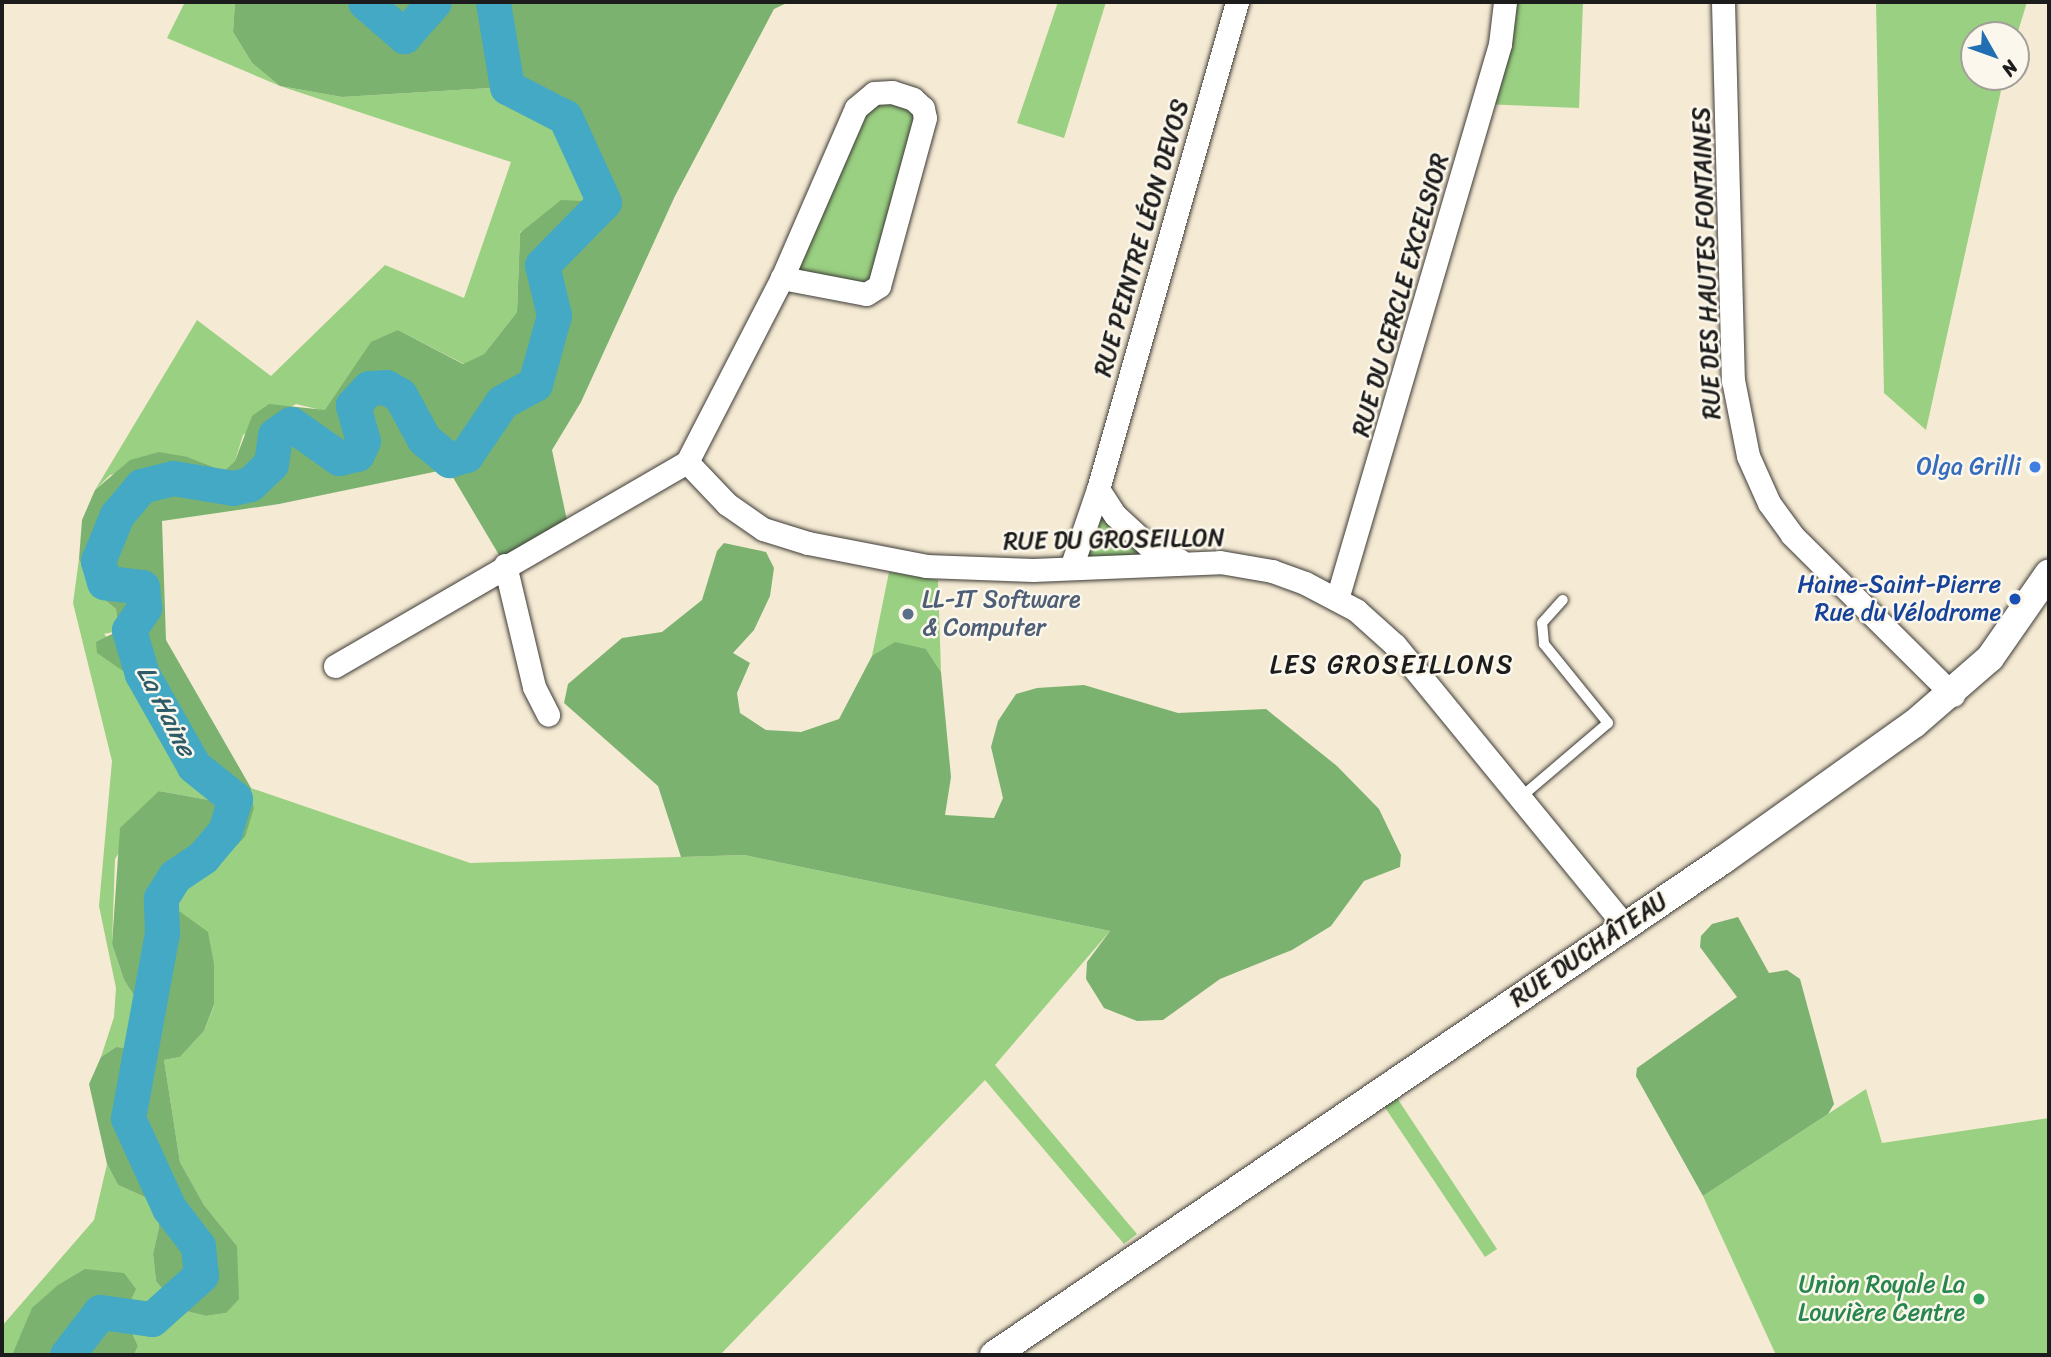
<!DOCTYPE html>
<meta charset="utf-8">
<style>
body{margin:0}
#map{position:relative;width:2051px;height:1357px;overflow:hidden;background:#f5ead3;font-family:Sriracha,sans-serif}
div>[style]{position:absolute}
.green>*{inset:0;background:#9ad082}
.forest>*{inset:0;background:#7bb270}
.river>*{height:35px;margin:-17.5px;padding:0 17.5px;transform-origin:17.5px;border-radius:17.5px;background:#44a9c4}
.roads{filter:drop-shadow(0 0 2px #3d3b37) drop-shadow(0 0 2px #3d3b37)}
.service>*{height:10px;margin:-5px;padding:0 5px;transform-origin:5px;border-radius:5px;background:#fff}
.minor>*{height:23px;margin:-11.5px;padding:0 11.5px;transform-origin:11.5px;border-radius:11.5px;background:#fff}
.tertiary>*{height:28px;margin:-14px;padding:0 14px;transform-origin:14px;border-radius:14px;background:#fff}
.dots>*{width:19px;height:19px;translate:-50% -50%;box-sizing:border-box;border:4px solid #fbf7ec;border-radius:50%}
span{translate:-50% -50%;white-space:nowrap;text-align:center;line-height:1.15;-webkit-text-stroke:5px #fbf7ec;paint-order:stroke}
.street-label{font-size:24px;color:#1c1c1c}
.shop-label{font-size:24px;color:#366cbe}
.right{translate:-100% -50%;text-align:right}
.transit-label{font-size:24px;color:#164399}
.service-label{font-size:24px;color:#4e5e75}
.left{translate:0 -50%;text-align:left}
.leisure-label{font-size:24px;color:#27864d}
.neighbourhood-label{font-size:26px;color:#1c1c1c;letter-spacing:2px}
.water-label{font-size:26px;color:#2e5b68;font-style:italic}
.frame{position:absolute;inset:0;border:4px solid #1c1c1c;pointer-events:none}
.north{position:absolute;left:1960px;top:21px;width:70px;height:70px;box-sizing:border-box;background:#fbf7ec;border:2px solid #a29f99;border-radius:50%;rotate:130deg;font-size:19px;font-weight:700;line-height:28px;text-align:center;color:#1c1c1c}
.north::after{content:'';display:block;margin:auto;width:24px;height:32px;background:#1f6fb2;clip-path:polygon(50% 0,100% 100%,50% 72%,0 100%)}
</style>
<div id="map">
<div class="green">
<i style="clip-path:polygon(185px 2px,235px 2px,233px 32px,252px 63px,280px 86px,342px 97px,507px 87px,565px 117px,604px 202px,520px 232px,517px 312px,484px 354px,464px 364px,398px 330px,325px 411px,296px 404px,243px 435px,235px 461px,224px 471px,188px 457px,110px 475px,95px 490px,197px 320px,271px 376px,385px 265px,464px 298px,511px 162px,280px 86px,167px 38px)"></i>
<i style="clip-path:polygon(1058px 2px,1106px 2px,1064px 138px,1017px 123px)"></i>
<i style="clip-path:polygon(1505px 2px,1583px 2px,1579px 108px,1483px 104px)"></i>
<i style="clip-path:polygon(1876px 2px,2027px 2px,2016px 38px,1974px 35px,1974px 77px,2004px 77px,1926px 430px,1884px 393px)"></i>
<i style="clip-path:polygon(874px 93px,923px 108px,879px 286px,782px 278px)"></i>
<i style="clip-path:polygon(1103px 512px,1147px 558px,1089px 560px,1085px 552px)"></i>
<i style="clip-path:polygon(79px 559px,91px 589px,116px 609px,118px 631px,104px 634px,142px 674px,194px 766px,214px 782px,209px 800px,159px 791px,115px 859px,112px 944px,124px 980px,148px 1017px,142px 1049px,116px 1047px,101px 1057px,114px 1017px,116px 988px,99px 906px,112px 761px,73px 603px)"></i>
<i style="clip-path:polygon(889px 572px,938px 580px,941px 672px,926px 649px,872px 656px)"></i>
<i style="clip-path:polygon(251px 788px,470px 863px,744px 855px,1110px 931px,995px 1065px,1137px 1234px,1124px 1244px,985px 1080px,720px 1355px,134px 1355px,138px 1346px,124px 1315px,33px 1308px,12px 1355px,2px 1355px,2px 1326px,94px 1220px,107px 1164px,118px 1185px,156px 1202px,159px 1227px,153px 1254px,156px 1281px,178px 1309px,206px 1316px,226px 1313px,237px 1246px,204px 1205px,180px 1162px,164px 1060px,180px 1057px,204px 1031px,214px 1006px,214px 964px,161px 898px,175px 876px,210px 869px,254px 808px)"></i>
<i style="clip-path:polygon(1866px 1089px,1882px 1143px,2049px 1118px,2049px 1355px,1776px 1355px,1703px 1196px)"></i>
<i style="clip-path:polygon(1397px 1098px,1497px 1249px,1485px 1257px,1384px 1106px)"></i>
</div>
<div class="forest">
<i style="clip-path:polygon(235px 2px,789px 2px,774px 9px,675px 196px,581px 402px,552px 450px,569px 530px,505px 565px,448px 469px,279px 504px,162px 521px,166px 640px,251px 788px,254px 808px,245px 837px,210px 869px,175px 876px,161px 898px,208px 932px,214px 964px,214px 1005px,204px 1031px,180px 1057px,164px 1060px,180px 1162px,204px 1205px,237px 1246px,239px 1299px,226px 1313px,206px 1316px,178px 1309px,156px 1281px,153px 1254px,159px 1227px,156px 1202px,118px 1185px,107px 1164px,89px 1084px,101px 1057px,116px 1047px,142px 1049px,148px 1017px,124px 980px,112px 944px,120px 828px,159px 791px,209px 800px,214px 782px,194px 766px,166px 716px,148px 713px,137px 693px,142px 674px,126px 673px,97px 653px,96px 642px,118px 631px,116px 609px,91px 589px,79px 559px,82px 520px,95px 490px,130px 460px,159px 452px,188px 457px,224px 471px,235px 461px,252px 416px,269px 404px,325px 410px,371px 342px,398px 330px,463px 364px,484px 354px,517px 312px,520px 233px,561px 200px,604px 202px,565px 117px,507px 87px,342px 97px,280px 86px,252px 63px,233px 32px)"></i>
<i style="clip-path:polygon(724px 543px,766px 552px,774px 568px,770px 596px,754px 630px,733px 653px,750px 663px,737px 693px,740px 713px,766px 730px,801px 732px,839px 719px,872px 656px,895px 642px,926px 649px,941px 672px,951px 777px,945px 815px,994px 818px,1003px 798px,991px 747px,998px 721px,1016px 694px,1037px 688px,1084px 685px,1178px 713px,1266px 709px,1337px 766px,1379px 809px,1401px 855px,1400px 867px,1364px 881px,1331px 926px,1292px 950px,1220px 979px,1163px 1020px,1137px 1021px,1104px 1008px,1086px 979px,1087px 962px,1110px 931px,744px 855px,681px 857px,658px 786px,564px 703px,568px 684px,622px 638px,662px 632px,702px 600px,717px 551px)"></i>
<i style="clip-path:polygon(1738px 917px,1769px 973px,1787px 970px,1800px 979px,1834px 1104px,1828px 1114px,1703px 1196px,1636px 1076px,1637px 1068px,1737px 997px,1700px 947px,1701px 936px,1712px 924px)"></i>
<i style="clip-path:polygon(85px 1269px,124px 1273px,136px 1289px,124px 1315px,138px 1346px,134px 1355px,12px 1355px,32px 1308px,58px 1285px)"></i>
</div>
<div class="river">
<i style="left:365px;top:2px;width:52px;rotate:41.1deg"></i>
<i style="left:404px;top:36px;width:45px;rotate:-48.6deg"></i>
<i style="left:67px;top:1355px;width:54px;rotate:-52.5deg"></i>
<i style="left:100px;top:1312px;width:52px;rotate:7.7deg"></i>
<i style="left:152px;top:1319px;width:66px;rotate:-41.9deg"></i>
<i style="left:201px;top:1275px;width:29px;rotate:-96deg"></i>
<i style="left:198px;top:1246px;width:48px;rotate:-127.3deg"></i>
<i style="left:169px;top:1208px;width:99px;rotate:-114.5deg"></i>
<i style="left:128px;top:1118px;width:188px;rotate:-79.6deg"></i>
<i style="left:162px;top:933px;width:35px;rotate:-92deg"></i>
<i style="left:161px;top:898px;width:26px;rotate:-58deg"></i>
<i style="left:175px;top:876px;width:34px;rotate:-34deg"></i>
<i style="left:203px;top:857px;width:34px;rotate:-50deg"></i>
<i style="left:225px;top:831px;width:34px;rotate:-73deg"></i>
<i style="left:235px;top:799px;width:53px;rotate:-141.2deg"></i>
<i style="left:194px;top:766px;width:106px;rotate:-119.5deg"></i>
<i style="left:142px;top:674px;width:46px;rotate:-106.5deg"></i>
<i style="left:129px;top:630px;width:27px;rotate:-56deg"></i>
<i style="left:144px;top:608px;width:21px;rotate:-95deg"></i>
<i style="left:142px;top:587px;width:38px;rotate:-173deg"></i>
<i style="left:104px;top:582px;width:22px;rotate:-106deg"></i>
<i style="left:98px;top:561px;width:50px;rotate:-67.6deg"></i>
<i style="left:117px;top:515px;width:38px;rotate:-50deg"></i>
<i style="left:141px;top:486px;width:33px;rotate:-14deg"></i>
<i style="left:173px;top:478px;width:61px;rotate:9.5deg"></i>
<i style="left:233px;top:488px;width:17px;rotate:-13deg"></i>
<i style="left:250px;top:484px;width:29px;rotate:-44deg"></i>
<i style="left:271px;top:464px;width:29px;rotate:-82deg"></i>
<i style="left:275px;top:435px;width:19px;rotate:-35deg"></i>
<i style="left:291px;top:424px;width:59px;rotate:35.3deg"></i>
<i style="left:339px;top:458px;width:18px;rotate:-13deg"></i>
<i style="left:357px;top:454px;width:14px;rotate:-65deg"></i>
<i style="left:363px;top:441px;width:37px;rotate:-106deg"></i>
<i style="left:353px;top:405px;width:23px;rotate:-47deg"></i>
<i style="left:369px;top:388px;width:17px;rotate:-3deg"></i>
<i style="left:386px;top:387px;width:16px;rotate:30deg"></i>
<i style="left:400px;top:395px;width:50px;rotate:61.4deg"></i>
<i style="left:424px;top:439px;width:33px;rotate:40deg"></i>
<i style="left:449px;top:460px;width:18px;rotate:-16deg"></i>
<i style="left:466px;top:455px;width:64px;rotate:-55.8deg"></i>
<i style="left:502px;top:402px;width:38px;rotate:-29deg"></i>
<i style="left:535px;top:384px;width:72px;rotate:-74.6deg"></i>
<i style="left:554px;top:315px;width:51px;rotate:-103.5deg"></i>
<i style="left:542px;top:265px;width:88px;rotate:-45.5deg"></i>
<i style="left:604px;top:202px;width:94px;rotate:-114.6deg"></i>
<i style="left:565px;top:117px;width:65px;rotate:-152.7deg"></i>
<i style="left:507px;top:87px;width:86px;rotate:-99.4deg"></i>
</div>
<div class="roads">
<div class="service">
<i style="left:1521px;top:797px;width:114px;rotate:-40.4deg"></i>
<i style="left:1608px;top:723px;width:102px;rotate:-129deg"></i>
<i style="left:1544px;top:644px;width:21px;rotate:-95deg"></i>
<i style="left:1542px;top:623px;width:31px;rotate:-48deg"></i>
</div>
<div class="minor">
<i style="left:1723px;top:2px;width:378px;rotate:88.5deg"></i>
<i style="left:1733px;top:380px;width:77px;rotate:78.8deg"></i>
<i style="left:1748px;top:456px;width:51px;rotate:65.9deg"></i>
<i style="left:1769px;top:503px;width:39px;rotate:54deg"></i>
<i style="left:1792px;top:535px;width:227px;rotate:44.8deg"></i>
<i style="left:687px;top:462px;width:58px;rotate:46.4deg"></i>
<i style="left:727px;top:504px;width:44px;rotate:34.8deg"></i>
<i style="left:763px;top:529px;width:47px;rotate:17.3deg"></i>
<i style="left:808px;top:543px;width:120px;rotate:11deg"></i>
<i style="left:926px;top:566px;width:107px;rotate:2.1deg"></i>
<i style="left:1033px;top:570px;width:187px;rotate:-2.4deg"></i>
<i style="left:1220px;top:562px;width:53px;rotate:9.8deg"></i>
<i style="left:1272px;top:571px;width:35px;rotate:20deg"></i>
<i style="left:1305px;top:583px;width:58px;rotate:27.9deg"></i>
<i style="left:1356px;top:610px;width:52px;rotate:41.9deg"></i>
<i style="left:1395px;top:645px;width:363px;rotate:50.7deg"></i>
<i style="left:687px;top:462px;width:207px;rotate:-62.7deg"></i>
<i style="left:782px;top:278px;width:185px;rotate:-66.5deg"></i>
<i style="left:856px;top:108px;width:23px;rotate:-40deg"></i>
<i style="left:874px;top:93px;width:18px;rotate:-3deg"></i>
<i style="left:892px;top:92px;width:22px;rotate:18deg"></i>
<i style="left:913px;top:99px;width:13px;rotate:42deg"></i>
<i style="left:923px;top:108px;width:10px;rotate:79deg"></i>
<i style="left:925px;top:118px;width:174px;rotate:105.3deg"></i>
<i style="left:879px;top:286px;width:15px;rotate:148deg"></i>
<i style="left:866px;top:294px;width:86px;rotate:-169.2deg"></i>
<i style="left:1098px;top:489px;width:31px;rotate:57deg"></i>
<i style="left:1115px;top:515px;width:52px;rotate:42.6deg"></i>
<i style="left:1153px;top:550px;width:28px;rotate:21deg"></i>
<i style="left:505px;top:565px;width:125px;rotate:76.6deg"></i>
<i style="left:534px;top:687px;width:31px;rotate:63deg"></i>
<i style="left:1072px;top:565px;width:80px;rotate:-71.1deg"></i>
<i style="left:1098px;top:489px;width:506px;rotate:-74.07deg"></i>
<i style="left:1337px;top:599px;width:578px;rotate:-73.63deg"></i>
<i style="left:1500px;top:44px;width:42px;rotate:-83.2deg"></i>
<i style="left:335px;top:666px;width:407px;rotate:-30.1deg"></i>
</div>
<div class="tertiary">
<i style="left:994px;top:1355px;width:881px;rotate:-34.18deg"></i>
<i style="left:1723px;top:860px;width:234px;rotate:-35.5deg"></i>
<i style="left:1914px;top:724px;width:101px;rotate:-41deg"></i>
<i style="left:1990px;top:658px;width:103px;rotate:-55.2deg"></i>
</div>
</div>
<div class="dots">
<i style="left:2035px;top:467px;background:#3f7fe0"></i>
<i style="left:2015px;top:599px;background:#1a4fb4"></i>
<i style="left:908px;top:614px;background:#5c6f8a"></i>
<i style="left:1979px;top:1299px;background:#2e9e5b"></i>
</div>
<div class="street-label">
<span style="left:1142px;top:238px;rotate:-74deg">RUE PEINTRE LÉON DEVOS</span>
<span style="left:1707px;top:263px;rotate:-92deg">RUE DES HAUTES FONTAINES</span>
<span style="left:1401px;top:295px;rotate:-74deg">RUE DU CERCLE EXCELSIOR</span>
<span style="left:1114px;top:540px;rotate:-1deg">RUE DU GROSEILLON</span>
<span style="left:1589px;top:950px;rotate:-34deg">RUE DUCHÂTEAU</span>
</div>
<div class="shop-label">
<span class="right" style="left:2021px;top:467px">Olga Grilli</span>
</div>
<div class="transit-label">
<span class="right" style="left:2001px;top:599px">Haine-Saint-Pierre<br>Rue du Vélodrome</span>
</div>
<div class="service-label">
<span class="left" style="left:922px;top:614px">LL-IT Software<br>&amp; Computer</span>
</div>
<div class="leisure-label">
<span class="right" style="left:1965px;top:1299px">Union Royale La<br>Louvière Centre</span>
</div>
<div class="neighbourhood-label">
<span style="left:1392px;top:665px">LES GROSEILLONS</span>
</div>
<div class="water-label">
<span style="left:166px;top:711px;rotate:63deg">La Haine</span>
</div>
<div class="frame"></div>
<div class="north">N</div>
</div>
